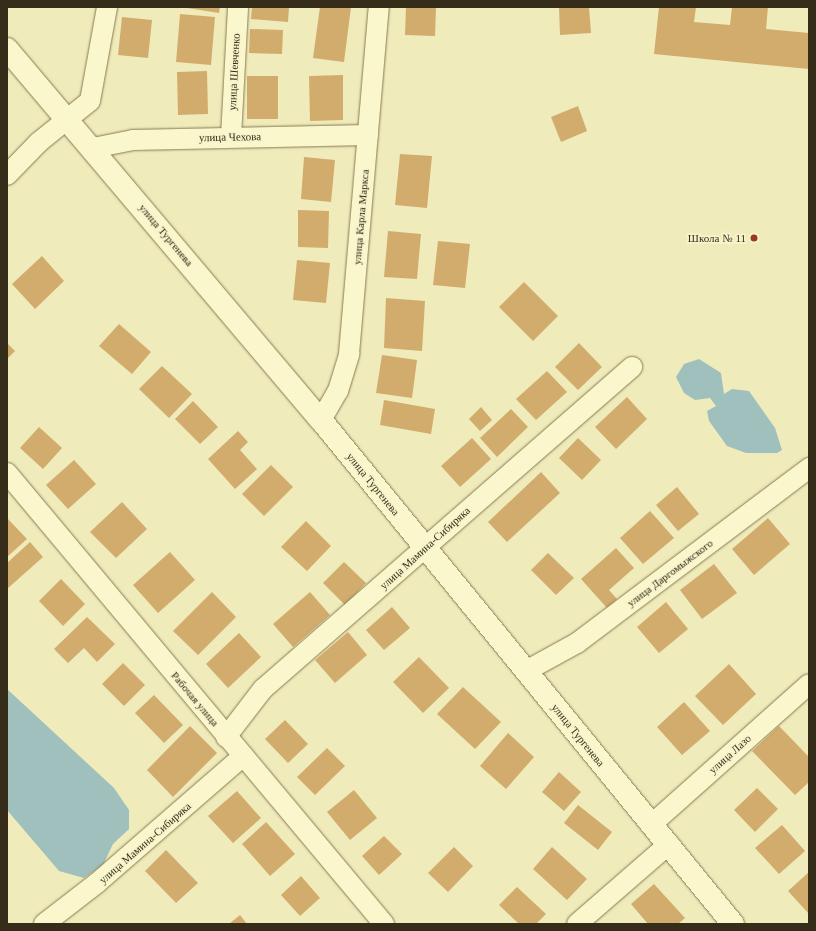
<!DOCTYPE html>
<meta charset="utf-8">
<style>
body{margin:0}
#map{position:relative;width:816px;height:931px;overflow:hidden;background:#f0ebba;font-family:"Times New Roman",serif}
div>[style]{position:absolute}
.water>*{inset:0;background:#9fc0bd}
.building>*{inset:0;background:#d1ac6d}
.roads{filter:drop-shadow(0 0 1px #877a54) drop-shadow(0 0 1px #877a54)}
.minor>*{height:20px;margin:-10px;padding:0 10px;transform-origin:10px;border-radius:10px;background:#fbf7cd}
.tertiary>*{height:22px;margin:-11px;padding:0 11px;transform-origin:11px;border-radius:11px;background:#fbf7cd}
.dots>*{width:11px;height:11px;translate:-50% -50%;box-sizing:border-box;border:2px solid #f7f4ca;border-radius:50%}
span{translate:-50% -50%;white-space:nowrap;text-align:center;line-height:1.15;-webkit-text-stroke:3.5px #f7f4ca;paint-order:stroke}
.street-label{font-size:11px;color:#352d1a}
.poi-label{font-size:11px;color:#352d1a}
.right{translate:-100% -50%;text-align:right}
.frame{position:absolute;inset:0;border:8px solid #352d1a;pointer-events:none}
</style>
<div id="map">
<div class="water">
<i style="clip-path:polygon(699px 359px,721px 373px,724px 394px,732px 389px,749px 391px,775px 428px,782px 450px,777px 453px,746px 453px,727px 446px,709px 421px,707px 411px,716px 406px,710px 398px,695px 400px,684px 393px,676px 377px,684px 364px)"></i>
<i style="clip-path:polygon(7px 689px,114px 788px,129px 810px,129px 829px,113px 844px,103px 865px,84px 878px,59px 871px,7px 810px)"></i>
</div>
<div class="building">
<i style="clip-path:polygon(181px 7px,220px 7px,219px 13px)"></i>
<i style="clip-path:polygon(252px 7px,289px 7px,288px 22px,251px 19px)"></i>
<i style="clip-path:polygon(320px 7px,351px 7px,344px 62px,313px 58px)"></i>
<i style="clip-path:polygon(406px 7px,436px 7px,435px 36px,405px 35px)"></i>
<i style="clip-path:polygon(559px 7px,589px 7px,591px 33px,560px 35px)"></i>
<i style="clip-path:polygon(659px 7px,696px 7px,694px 22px,730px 25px,732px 7px,768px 7px,766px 29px,809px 33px,809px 69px,654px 54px)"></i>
<i style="clip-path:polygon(180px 14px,215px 17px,211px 65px,176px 62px)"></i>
<i style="clip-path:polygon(122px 17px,152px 20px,148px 58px,118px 55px)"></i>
<i style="clip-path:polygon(250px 29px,283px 30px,282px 54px,249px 53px)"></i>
<i style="clip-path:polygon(207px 71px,208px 114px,178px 115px,177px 72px)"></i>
<i style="clip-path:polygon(343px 75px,343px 120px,310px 121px,309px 76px)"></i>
<i style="clip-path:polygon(247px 76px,278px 76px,278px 119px,247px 119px)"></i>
<i style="clip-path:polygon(578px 106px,587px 131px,561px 142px,551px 117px)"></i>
<i style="clip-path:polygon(400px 154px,432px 156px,427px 208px,395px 205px)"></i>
<i style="clip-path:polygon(304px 157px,335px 160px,331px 202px,301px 199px)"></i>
<i style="clip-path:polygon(298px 210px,329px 211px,328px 248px,298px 247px)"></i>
<i style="clip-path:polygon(388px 231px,421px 234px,417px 279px,384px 277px)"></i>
<i style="clip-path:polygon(438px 241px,470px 244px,465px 288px,433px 285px)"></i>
<i style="clip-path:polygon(42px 256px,64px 281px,35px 309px,12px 284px)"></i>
<i style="clip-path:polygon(297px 260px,330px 263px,326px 303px,293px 300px)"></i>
<i style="clip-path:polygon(524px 282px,558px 316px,533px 341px,499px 307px)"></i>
<i style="clip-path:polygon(386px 298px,425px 301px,422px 351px,384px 348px)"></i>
<i style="clip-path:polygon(119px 324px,151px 352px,132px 374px,99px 346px)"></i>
<i style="clip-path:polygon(7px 343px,15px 351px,7px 359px)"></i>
<i style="clip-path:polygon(579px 343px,602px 367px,578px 390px,555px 367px)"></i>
<i style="clip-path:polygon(382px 355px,417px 360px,412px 398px,376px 393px)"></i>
<i style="clip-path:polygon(162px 366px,192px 394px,169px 418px,139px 389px)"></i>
<i style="clip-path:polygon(547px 371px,567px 392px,536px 420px,516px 399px)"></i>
<i style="clip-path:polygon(627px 397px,647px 419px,616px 449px,595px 427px)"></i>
<i style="clip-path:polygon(384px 400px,435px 409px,431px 434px,380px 425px)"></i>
<i style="clip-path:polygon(193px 401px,218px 427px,200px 444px,175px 419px)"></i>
<i style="clip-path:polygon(481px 407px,492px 420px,480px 431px,469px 419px)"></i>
<i style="clip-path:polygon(511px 409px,528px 427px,497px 457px,480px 438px)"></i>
<i style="clip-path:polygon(39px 427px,62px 448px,43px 469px,20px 448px)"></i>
<i style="clip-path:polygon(238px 431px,248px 442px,240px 450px,257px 469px,235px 489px,208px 459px)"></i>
<i style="clip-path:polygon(472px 438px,491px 459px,460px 487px,441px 466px)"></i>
<i style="clip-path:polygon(578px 438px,601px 460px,582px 480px,559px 458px)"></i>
<i style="clip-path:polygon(74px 460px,96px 484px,68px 509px,46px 485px)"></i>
<i style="clip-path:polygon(271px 465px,293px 487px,264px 516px,242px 494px)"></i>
<i style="clip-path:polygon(541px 472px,560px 493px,507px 542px,488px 522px)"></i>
<i style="clip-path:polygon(677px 487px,699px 514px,678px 531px,656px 505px)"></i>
<i style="clip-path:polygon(122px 502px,147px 529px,116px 558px,90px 532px)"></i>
<i style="clip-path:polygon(650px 511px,674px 538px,643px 564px,620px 538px)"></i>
<i style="clip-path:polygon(7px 518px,27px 539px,7px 557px)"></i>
<i style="clip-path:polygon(768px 518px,790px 544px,754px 575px,732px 549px)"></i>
<i style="clip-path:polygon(306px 521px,331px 546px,307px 571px,281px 547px)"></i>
<i style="clip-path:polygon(30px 542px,43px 557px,7px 589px,7px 563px)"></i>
<i style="clip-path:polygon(616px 548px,634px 568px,609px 590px,617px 599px,607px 608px,581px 579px)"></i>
<i style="clip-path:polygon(170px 552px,195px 580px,158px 613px,133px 585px)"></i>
<i style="clip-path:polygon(548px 553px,574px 578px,556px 595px,531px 570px)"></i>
<i style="clip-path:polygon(344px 562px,366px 583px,345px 605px,323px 583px)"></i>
<i style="clip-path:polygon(714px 564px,737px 593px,702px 619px,680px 590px)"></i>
<i style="clip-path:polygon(61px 579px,85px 604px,63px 626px,39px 601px)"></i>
<i style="clip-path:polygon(212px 592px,236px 617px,198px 655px,173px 631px)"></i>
<i style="clip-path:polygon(310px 592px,330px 615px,293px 647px,273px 624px)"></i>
<i style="clip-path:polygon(666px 602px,688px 629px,659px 653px,637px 627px)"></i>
<i style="clip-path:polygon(392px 607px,410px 628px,384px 650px,366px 630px)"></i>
<i style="clip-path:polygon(87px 617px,115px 644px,97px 662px,84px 648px,68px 663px,54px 649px)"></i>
<i style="clip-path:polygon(348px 632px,367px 655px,335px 683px,315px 660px)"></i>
<i style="clip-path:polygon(239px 633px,261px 657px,228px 688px,206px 664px)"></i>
<i style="clip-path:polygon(419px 657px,449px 688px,423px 713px,393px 682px)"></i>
<i style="clip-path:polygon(123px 663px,145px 685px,124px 706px,102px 684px)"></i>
<i style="clip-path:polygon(729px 664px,756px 694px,723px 725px,695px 696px)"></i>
<i style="clip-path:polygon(463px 687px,501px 722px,475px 749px,437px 714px)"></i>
<i style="clip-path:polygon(154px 695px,183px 725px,164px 743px,135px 713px)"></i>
<i style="clip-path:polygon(684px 702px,710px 731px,682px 755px,657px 727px)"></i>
<i style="clip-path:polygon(285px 720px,308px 744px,288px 763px,265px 739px)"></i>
<i style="clip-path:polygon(190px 726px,217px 753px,173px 797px,147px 770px)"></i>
<i style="clip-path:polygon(779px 726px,809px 757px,809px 782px,795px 795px,752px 751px)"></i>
<i style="clip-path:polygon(508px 733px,534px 757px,506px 789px,480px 766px)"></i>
<i style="clip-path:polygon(327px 748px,345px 766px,315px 795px,297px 777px)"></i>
<i style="clip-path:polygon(559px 772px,581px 792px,564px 811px,542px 792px)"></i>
<i style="clip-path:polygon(757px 788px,778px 809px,755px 832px,734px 810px)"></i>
<i style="clip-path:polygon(354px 790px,377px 818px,350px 840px,327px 812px)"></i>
<i style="clip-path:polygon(237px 791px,261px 818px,233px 843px,208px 816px)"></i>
<i style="clip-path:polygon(578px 805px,612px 832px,598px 850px,564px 823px)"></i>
<i style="clip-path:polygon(266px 822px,295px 854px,270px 876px,242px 844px)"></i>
<i style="clip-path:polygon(782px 825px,805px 851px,779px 874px,755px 848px)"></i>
<i style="clip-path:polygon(384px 836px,402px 854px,379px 875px,362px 856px)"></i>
<i style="clip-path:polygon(454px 847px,473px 866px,448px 892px,428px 873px)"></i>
<i style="clip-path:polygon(552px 847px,587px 879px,567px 900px,533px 869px)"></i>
<i style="clip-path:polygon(166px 850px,198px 883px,176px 903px,145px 871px)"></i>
<i style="clip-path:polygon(809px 872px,809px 914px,788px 891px)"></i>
<i style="clip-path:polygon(301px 876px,320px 898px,300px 916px,281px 895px)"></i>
<i style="clip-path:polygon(654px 884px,685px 918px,678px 924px,648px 924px,631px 904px)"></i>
<i style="clip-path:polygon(517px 887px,546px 914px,536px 924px,519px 924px,499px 905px)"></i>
<i style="clip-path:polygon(240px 915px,247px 924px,229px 924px)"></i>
</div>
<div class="roads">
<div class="minor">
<i style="left:231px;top:137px;width:130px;rotate:-86.9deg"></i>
<i style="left:93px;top:148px;width:41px;rotate:-11.3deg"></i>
<i style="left:133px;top:140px;width:235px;rotate:-1.2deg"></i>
<i style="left:7px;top:175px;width:46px;rotate:-45.9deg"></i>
<i style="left:39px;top:142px;width:65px;rotate:-38.8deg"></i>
<i style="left:90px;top:101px;width:96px;rotate:-79.7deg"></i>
<i style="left:321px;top:420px;width:34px;rotate:-60deg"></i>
<i style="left:338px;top:391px;width:39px;rotate:-73deg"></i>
<i style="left:349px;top:354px;width:348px;rotate:-85.1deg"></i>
<i style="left:7px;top:473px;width:588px;rotate:50.11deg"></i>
<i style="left:526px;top:671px;width:58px;rotate:-28.8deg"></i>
<i style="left:577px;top:643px;width:291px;rotate:-37deg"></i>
<i style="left:226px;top:737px;width:61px;rotate:-52.4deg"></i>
<i style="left:263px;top:689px;width:490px;rotate:-41.1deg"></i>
<i style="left:652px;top:824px;width:210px;rotate:-41.7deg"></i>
<i style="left:44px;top:924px;width:67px;rotate:-37.7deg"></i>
<i style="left:97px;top:883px;width:194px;rotate:-41deg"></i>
<i style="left:577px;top:924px;width:122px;rotate:-41deg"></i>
</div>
<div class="tertiary">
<i style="left:7px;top:49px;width:486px;rotate:49.8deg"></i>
<i style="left:321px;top:420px;width:651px;rotate:50.74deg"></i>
</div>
</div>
<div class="dots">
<i style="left:754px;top:238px;background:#9a3920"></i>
</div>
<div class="street-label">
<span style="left:234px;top:72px;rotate:-87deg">улица Шевченко</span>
<span style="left:230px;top:137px;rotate:-1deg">улица Чехова</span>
<span style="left:361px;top:217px;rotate:-85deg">улица Карла Маркса</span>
<span style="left:166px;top:235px;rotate:50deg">улица Тургенева</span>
<span style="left:373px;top:484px;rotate:51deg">улица Тургенева</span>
<span style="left:425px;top:548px;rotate:-42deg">улица Мамина-Сибиряка</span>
<span style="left:670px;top:573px;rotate:-37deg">улица Даргомыжского</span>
<span style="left:195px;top:699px;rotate:50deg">Рабочая улица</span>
<span style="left:578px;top:735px;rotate:51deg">улица Тургенева</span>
<span style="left:730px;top:754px;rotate:-42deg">улица Лазо</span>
<span style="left:145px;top:843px;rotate:-41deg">улица Мамина-Сибиряка</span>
</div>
<div class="poi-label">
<span class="right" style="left:746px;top:238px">Школа № 11</span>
</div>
<div class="frame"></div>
</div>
